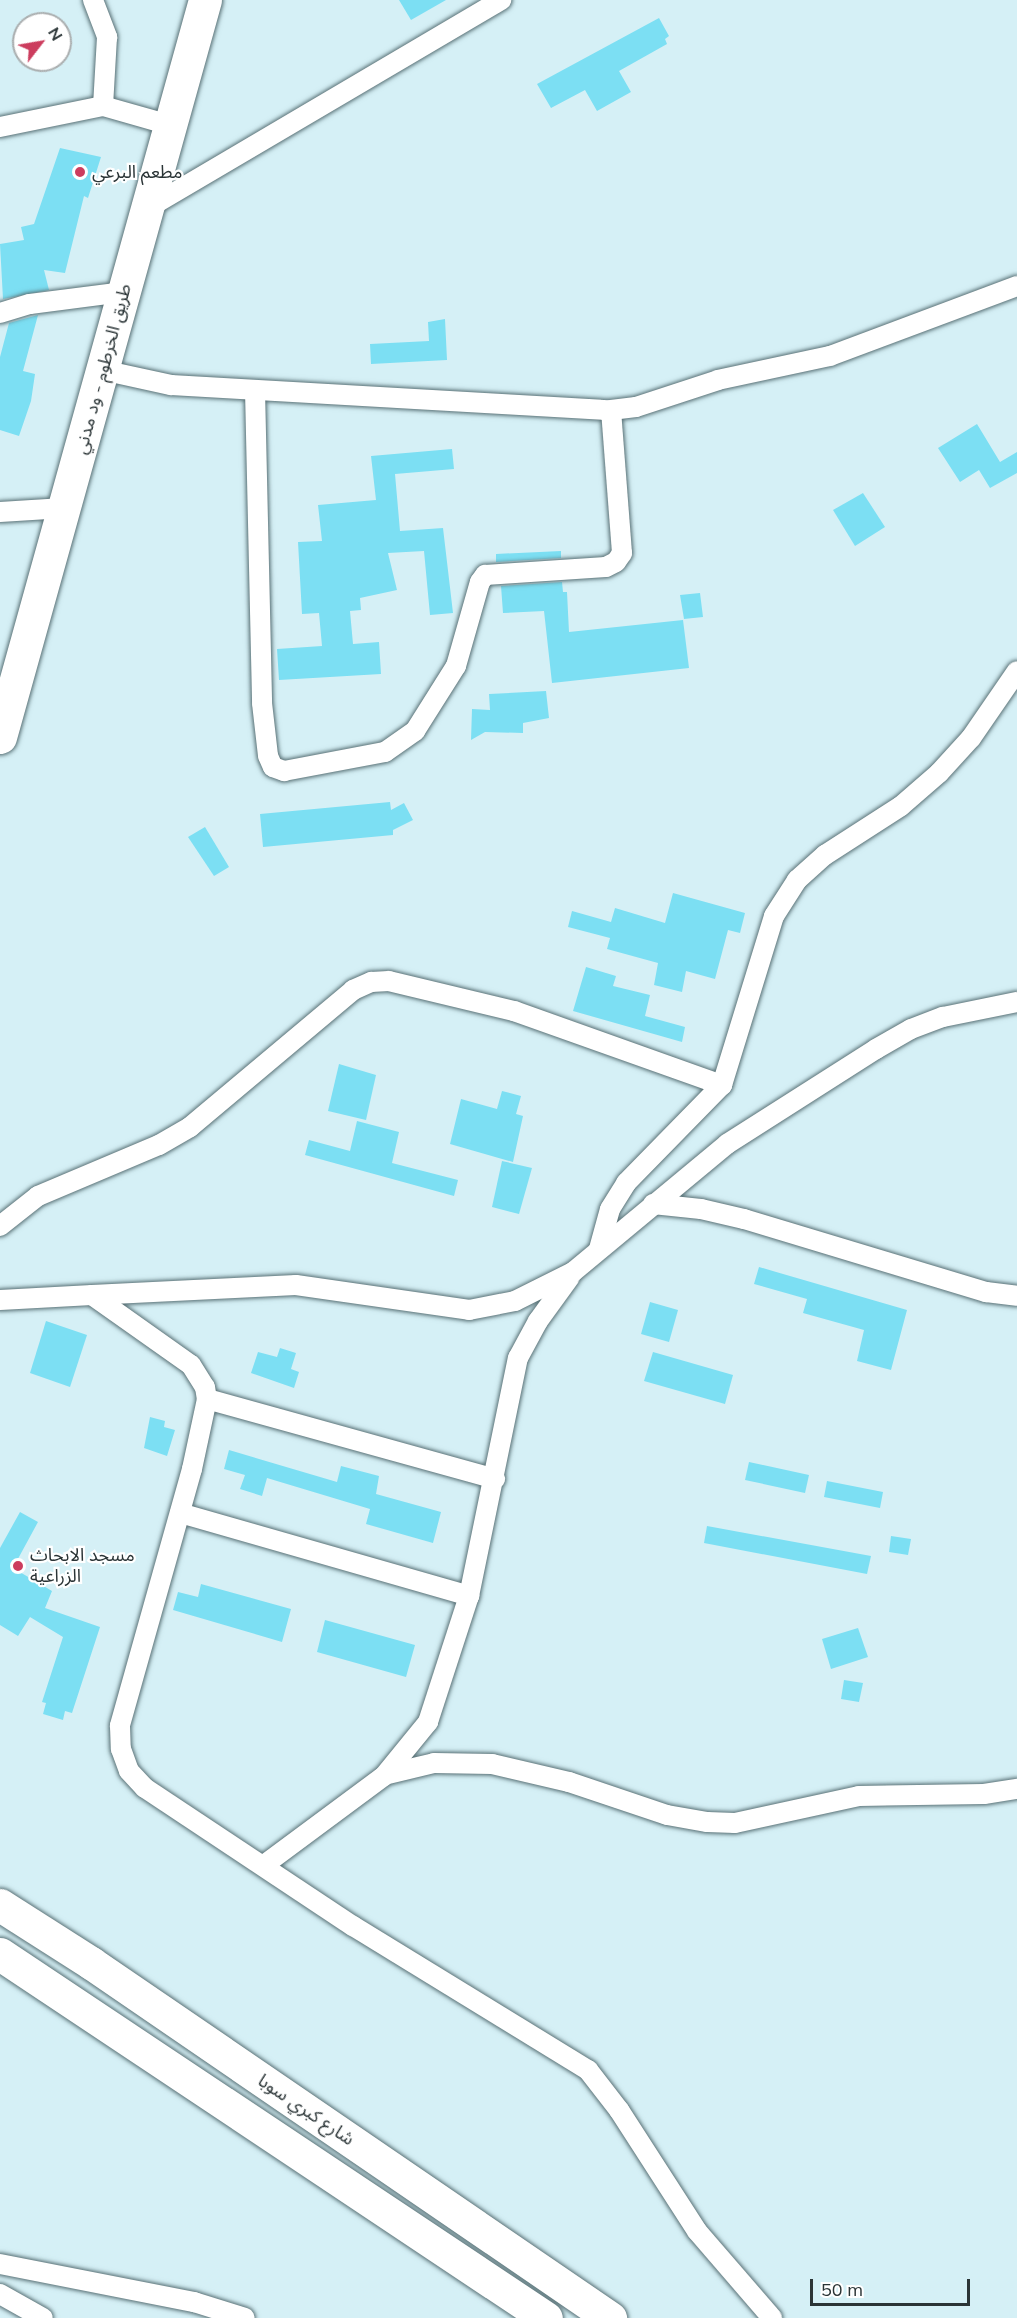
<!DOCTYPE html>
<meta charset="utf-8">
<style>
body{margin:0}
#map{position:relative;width:1017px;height:2318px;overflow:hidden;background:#d5f0f6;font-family:Mulish,"Noto Sans Arabic",sans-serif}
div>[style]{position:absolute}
.building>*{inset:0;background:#7cdff3}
.roads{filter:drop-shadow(0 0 2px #597176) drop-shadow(0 0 2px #597176)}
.street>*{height:20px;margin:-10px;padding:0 10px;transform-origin:10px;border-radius:10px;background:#fff}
.highway>*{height:33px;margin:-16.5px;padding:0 16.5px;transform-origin:16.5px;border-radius:16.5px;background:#fff}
.dots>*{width:16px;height:16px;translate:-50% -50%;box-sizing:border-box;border:3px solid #fff;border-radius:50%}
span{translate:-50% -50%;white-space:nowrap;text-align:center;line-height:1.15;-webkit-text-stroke:4.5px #fff;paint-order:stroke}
.poi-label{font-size:18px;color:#2a3436}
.left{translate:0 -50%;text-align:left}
.street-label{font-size:18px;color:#2a3436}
.north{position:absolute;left:12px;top:12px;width:60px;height:60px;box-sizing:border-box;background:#fff;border:2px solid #aaaeaf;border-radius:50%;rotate:59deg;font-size:16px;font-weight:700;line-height:24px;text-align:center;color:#2a3436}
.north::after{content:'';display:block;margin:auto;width:21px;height:27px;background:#cc3d5e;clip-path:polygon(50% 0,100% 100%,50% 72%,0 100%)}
.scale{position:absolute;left:810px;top:2279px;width:160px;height:27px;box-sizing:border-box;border:3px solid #2a3436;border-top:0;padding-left:8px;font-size:18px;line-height:21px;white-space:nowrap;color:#2a3436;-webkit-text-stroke:4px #fff;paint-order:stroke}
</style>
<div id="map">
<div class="building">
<i style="clip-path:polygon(399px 0,446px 0,411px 20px)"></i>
<i style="clip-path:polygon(659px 18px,669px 36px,665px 39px,667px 44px,619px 71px,631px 92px,597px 111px,585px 90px,551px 108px,537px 84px)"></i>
<i style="clip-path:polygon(60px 148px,101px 157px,88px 198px,84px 196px,65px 273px,44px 270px,49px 290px,3px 299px,0 244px,24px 240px,21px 227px,34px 224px)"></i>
<i style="clip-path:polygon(38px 315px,23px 371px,35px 374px,31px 401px,19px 436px,0 430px,0 357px,9px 323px)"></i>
<i style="clip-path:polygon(445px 319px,447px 360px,371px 364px,370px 344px,429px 341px,428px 322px)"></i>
<i style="clip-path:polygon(977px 424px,1000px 462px,1017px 452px,1017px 473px,990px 488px,979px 470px,960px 482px,938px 448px)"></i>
<i style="clip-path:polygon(452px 449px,454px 469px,395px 474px,400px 531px,443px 528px,453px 613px,430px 615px,424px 551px,388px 553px,397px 590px,360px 598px,361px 610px,350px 611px,353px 644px,379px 642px,381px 674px,279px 680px,277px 649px,322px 646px,319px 613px,302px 614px,298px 542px,322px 541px,318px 505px,376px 500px,371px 456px)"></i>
<i style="clip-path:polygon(863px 493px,885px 527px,855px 546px,833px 510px)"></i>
<i style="clip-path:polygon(561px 551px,561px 558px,496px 562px,496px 554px)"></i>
<i style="clip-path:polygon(562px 582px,563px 592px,567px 592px,569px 632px,683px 620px,689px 668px,552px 683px,544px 611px,503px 613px,501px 586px)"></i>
<i style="clip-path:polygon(700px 593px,703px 617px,684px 619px,680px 595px)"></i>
<i style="clip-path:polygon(546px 691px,549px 718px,523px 723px,523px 733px,485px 732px,471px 740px,472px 709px,490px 710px,489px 694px)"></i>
<i style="clip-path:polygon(390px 802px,391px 810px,404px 803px,413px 820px,393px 830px,393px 835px,263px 847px,260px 814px)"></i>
<i style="clip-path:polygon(205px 827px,229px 867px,214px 876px,188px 837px)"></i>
<i style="clip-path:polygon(673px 893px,745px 913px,740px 933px,728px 930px,715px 979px,686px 971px,682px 992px,654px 985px,658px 963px,607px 949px,610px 938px,568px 927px,572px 911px,611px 922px,615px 908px,665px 923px)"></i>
<i style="clip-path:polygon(586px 967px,616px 976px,613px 986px,650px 995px,645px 1016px,685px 1027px,682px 1042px,573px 1011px)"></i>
<i style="clip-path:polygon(339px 1064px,376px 1075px,366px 1120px,328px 1111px)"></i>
<i style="clip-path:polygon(502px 1091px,521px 1096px,516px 1114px,523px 1116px,513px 1162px,450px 1144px,461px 1099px,497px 1109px)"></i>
<i style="clip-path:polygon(357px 1121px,399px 1132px,392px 1163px,458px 1180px,454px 1196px,305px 1155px,309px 1140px,350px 1151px)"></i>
<i style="clip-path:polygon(502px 1161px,532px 1168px,519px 1214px,492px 1207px)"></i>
<i style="clip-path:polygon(759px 1267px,907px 1310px,891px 1370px,857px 1361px,864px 1330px,803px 1313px,807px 1299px,754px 1284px)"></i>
<i style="clip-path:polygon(650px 1302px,678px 1310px,669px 1342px,641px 1334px)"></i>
<i style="clip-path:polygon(46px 1321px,87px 1335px,70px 1387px,30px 1373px)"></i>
<i style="clip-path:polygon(280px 1348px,296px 1353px,291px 1369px,299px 1372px,294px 1388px,251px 1373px,258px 1352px,277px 1357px)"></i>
<i style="clip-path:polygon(653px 1352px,733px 1375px,725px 1404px,644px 1381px)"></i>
<i style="clip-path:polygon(150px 1417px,165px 1421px,164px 1427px,175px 1430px,167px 1456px,144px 1448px)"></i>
<i style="clip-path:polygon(229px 1450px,337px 1482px,341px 1466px,379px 1476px,376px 1494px,441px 1512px,433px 1543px,366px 1524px,370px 1509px,267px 1478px,262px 1496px,240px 1489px,245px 1475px,224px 1469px)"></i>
<i style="clip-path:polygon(749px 1462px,809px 1475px,805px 1493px,745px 1480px)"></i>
<i style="clip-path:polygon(827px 1481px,883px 1492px,880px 1508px,824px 1497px)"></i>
<i style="clip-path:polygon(20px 1512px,38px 1522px,13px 1568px,52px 1591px,45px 1608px,100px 1627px,72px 1713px,65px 1711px,63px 1720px,43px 1714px,46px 1703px,42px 1702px,63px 1637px,30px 1617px,18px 1636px,0 1625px,0 1548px)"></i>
<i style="clip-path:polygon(707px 1526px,871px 1556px,867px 1574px,704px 1543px)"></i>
<i style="clip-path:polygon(891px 1536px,911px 1539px,908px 1555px,889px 1552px)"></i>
<i style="clip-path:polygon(201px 1584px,291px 1609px,282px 1642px,173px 1610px,178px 1592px,198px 1597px)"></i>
<i style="clip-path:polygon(325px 1620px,415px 1645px,406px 1677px,317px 1652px)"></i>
<i style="clip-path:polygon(858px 1628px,868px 1657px,831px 1669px,822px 1639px)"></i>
<i style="clip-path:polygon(844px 1680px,863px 1683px,859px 1702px,841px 1699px)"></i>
</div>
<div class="roads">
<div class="street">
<i style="left:93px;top:0;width:40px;rotate:69deg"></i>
<i style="left:107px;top:37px;width:69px;rotate:93.3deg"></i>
<i style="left:0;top:127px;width:105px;rotate:-11.5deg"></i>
<i style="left:103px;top:106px;width:70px;rotate:15.8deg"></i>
<i style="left:148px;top:208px;width:410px;rotate:-30.5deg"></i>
<i style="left:0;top:313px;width:31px;rotate:-17deg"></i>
<i style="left:30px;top:304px;width:95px;rotate:-7.3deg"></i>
<i style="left:102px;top:370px;width:71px;rotate:12.3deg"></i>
<i style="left:171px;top:385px;width:441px;rotate:3.3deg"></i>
<i style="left:611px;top:410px;width:25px;rotate:-7deg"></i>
<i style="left:636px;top:407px;width:86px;rotate:-18.2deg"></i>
<i style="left:718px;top:380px;width:115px;rotate:-12.1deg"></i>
<i style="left:830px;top:356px;width:200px;rotate:-20.5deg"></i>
<i style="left:255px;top:390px;width:313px;rotate:88.7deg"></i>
<i style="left:262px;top:703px;width:53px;rotate:83.5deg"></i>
<i style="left:268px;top:756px;width:12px;rotate:66deg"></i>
<i style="left:273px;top:767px;width:12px;rotate:20deg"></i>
<i style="left:284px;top:771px;width:103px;rotate:-10.7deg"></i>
<i style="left:385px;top:752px;width:37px;rotate:-35deg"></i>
<i style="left:415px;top:731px;width:77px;rotate:-57.8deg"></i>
<i style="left:456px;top:666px;width:87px;rotate:-74.1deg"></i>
<i style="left:480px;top:582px;width:9px;rotate:-54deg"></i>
<i style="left:485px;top:575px;width:121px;rotate:-3.8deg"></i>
<i style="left:606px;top:567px;width:11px;rotate:-27deg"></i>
<i style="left:616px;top:562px;width:11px;rotate:-56deg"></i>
<i style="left:622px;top:553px;width:143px;rotate:-94.4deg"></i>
<i style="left:0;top:512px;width:64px;rotate:-3.6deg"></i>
<i style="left:653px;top:1204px;width:48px;rotate:5.9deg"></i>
<i style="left:701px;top:1209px;width:44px;rotate:13.1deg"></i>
<i style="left:744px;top:1219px;width:253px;rotate:16.8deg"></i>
<i style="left:986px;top:1292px;width:31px;rotate:7deg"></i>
<i style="left:0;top:1226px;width:48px;rotate:-38.3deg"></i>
<i style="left:38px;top:1196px;width:131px;rotate:-22.9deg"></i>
<i style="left:159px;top:1145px;width:36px;rotate:-30deg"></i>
<i style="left:190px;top:1127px;width:213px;rotate:-40deg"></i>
<i style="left:353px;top:990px;width:20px;rotate:-24deg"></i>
<i style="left:371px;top:982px;width:18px;rotate:-3deg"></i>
<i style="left:389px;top:981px;width:129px;rotate:13.5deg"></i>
<i style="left:514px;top:1011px;width:221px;rotate:19.6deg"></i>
<i style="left:599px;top:1249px;width:41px;rotate:-74.6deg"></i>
<i style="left:610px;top:1209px;width:31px;rotate:-58deg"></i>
<i style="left:626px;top:1183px;width:137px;rotate:-45.6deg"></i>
<i style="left:722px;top:1085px;width:177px;rotate:-72.9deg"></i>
<i style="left:774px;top:916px;width:43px;rotate:-57.4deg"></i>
<i style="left:797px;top:880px;width:38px;rotate:-42deg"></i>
<i style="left:825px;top:855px;width:90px;rotate:-32.8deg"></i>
<i style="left:901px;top:806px;width:50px;rotate:-41deg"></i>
<i style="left:939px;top:773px;width:47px;rotate:-47.6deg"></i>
<i style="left:971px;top:738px;width:81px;rotate:-55.5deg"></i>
<i style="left:92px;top:1295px;width:204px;rotate:-2.8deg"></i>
<i style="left:296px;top:1285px;width:175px;rotate:8.2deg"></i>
<i style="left:469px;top:1310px;width:47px;rotate:-11.1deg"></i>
<i style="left:515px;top:1301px;width:65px;rotate:-26.6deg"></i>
<i style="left:573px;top:1272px;width:200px;rotate:-39.7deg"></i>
<i style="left:727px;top:1144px;width:177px;rotate:-32.5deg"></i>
<i style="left:876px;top:1049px;width:40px;rotate:-29.7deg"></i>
<i style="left:911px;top:1029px;width:34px;rotate:-21deg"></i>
<i style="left:943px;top:1017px;width:76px;rotate:-11.5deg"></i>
<i style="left:0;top:1300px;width:92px;rotate:-3.1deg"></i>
<i style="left:92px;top:1295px;width:121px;rotate:35.3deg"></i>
<i style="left:191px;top:1365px;width:26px;rotate:58deg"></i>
<i style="left:205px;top:1387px;width:12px;rotate:81deg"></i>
<i style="left:207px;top:1399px;width:72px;rotate:102.1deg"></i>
<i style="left:192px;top:1469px;width:267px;rotate:105.7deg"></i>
<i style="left:120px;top:1726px;width:23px;rotate:88deg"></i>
<i style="left:121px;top:1749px;width:23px;rotate:70deg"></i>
<i style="left:129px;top:1771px;width:23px;rotate:47deg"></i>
<i style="left:145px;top:1788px;width:250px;rotate:33.6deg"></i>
<i style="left:353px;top:1926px;width:276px;rotate:31.5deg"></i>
<i style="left:588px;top:2070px;width:51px;rotate:52.2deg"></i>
<i style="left:619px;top:2110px;width:144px;rotate:57.2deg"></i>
<i style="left:697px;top:2231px;width:115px;rotate:49.2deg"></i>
<i style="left:207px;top:1399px;width:299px;rotate:15.5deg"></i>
<i style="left:180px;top:1513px;width:301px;rotate:16deg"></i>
<i style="left:388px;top:1774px;width:47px;rotate:-13.4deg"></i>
<i style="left:434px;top:1763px;width:58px;rotate:1deg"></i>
<i style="left:492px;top:1764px;width:79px;rotate:13.2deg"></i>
<i style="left:569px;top:1782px;width:103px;rotate:18.6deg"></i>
<i style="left:667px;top:1815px;width:41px;rotate:9.9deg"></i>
<i style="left:707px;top:1822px;width:28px;rotate:2deg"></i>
<i style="left:735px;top:1823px;width:127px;rotate:-12.3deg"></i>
<i style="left:859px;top:1796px;width:125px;rotate:-0.9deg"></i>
<i style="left:984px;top:1794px;width:33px;rotate:-9deg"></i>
<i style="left:264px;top:1865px;width:149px;rotate:-36.6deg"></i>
<i style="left:384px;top:1776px;width:70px;rotate:-50.8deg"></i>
<i style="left:428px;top:1722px;width:133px;rotate:-72deg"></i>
<i style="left:469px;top:1596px;width:243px;rotate:-78.4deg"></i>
<i style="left:518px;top:1358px;width:42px;rotate:-61.6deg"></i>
<i style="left:538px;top:1321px;width:54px;rotate:-54deg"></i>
<i style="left:0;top:2264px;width:198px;rotate:11.1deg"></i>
<i style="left:194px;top:2302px;width:53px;rotate:17.4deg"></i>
<i style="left:0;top:2294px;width:49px;rotate:29.2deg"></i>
</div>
<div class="highway">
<i style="left:0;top:737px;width:765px;rotate:-74.46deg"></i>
<i style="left:0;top:1905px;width:108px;rotate:32.5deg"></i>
<i style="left:91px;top:1963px;width:629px;rotate:34.37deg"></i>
<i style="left:0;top:1954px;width:656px;rotate:33.69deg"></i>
</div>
</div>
<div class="dots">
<i style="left:80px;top:172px;background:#cc3d5e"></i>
<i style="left:18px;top:1566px;background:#cc3d5e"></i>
</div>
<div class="poi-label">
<span class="left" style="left:92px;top:172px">مطعم البرعي</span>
<span class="left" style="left:30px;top:1566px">مسجد الابحاث<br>الزراعية</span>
</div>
<div class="street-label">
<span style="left:103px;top:369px;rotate:-75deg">طريق الخرطوم - ود مدني</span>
<span style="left:306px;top:2110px;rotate:34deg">شارع كبري سوبا</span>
</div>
<div class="north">N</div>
<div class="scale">50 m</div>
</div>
